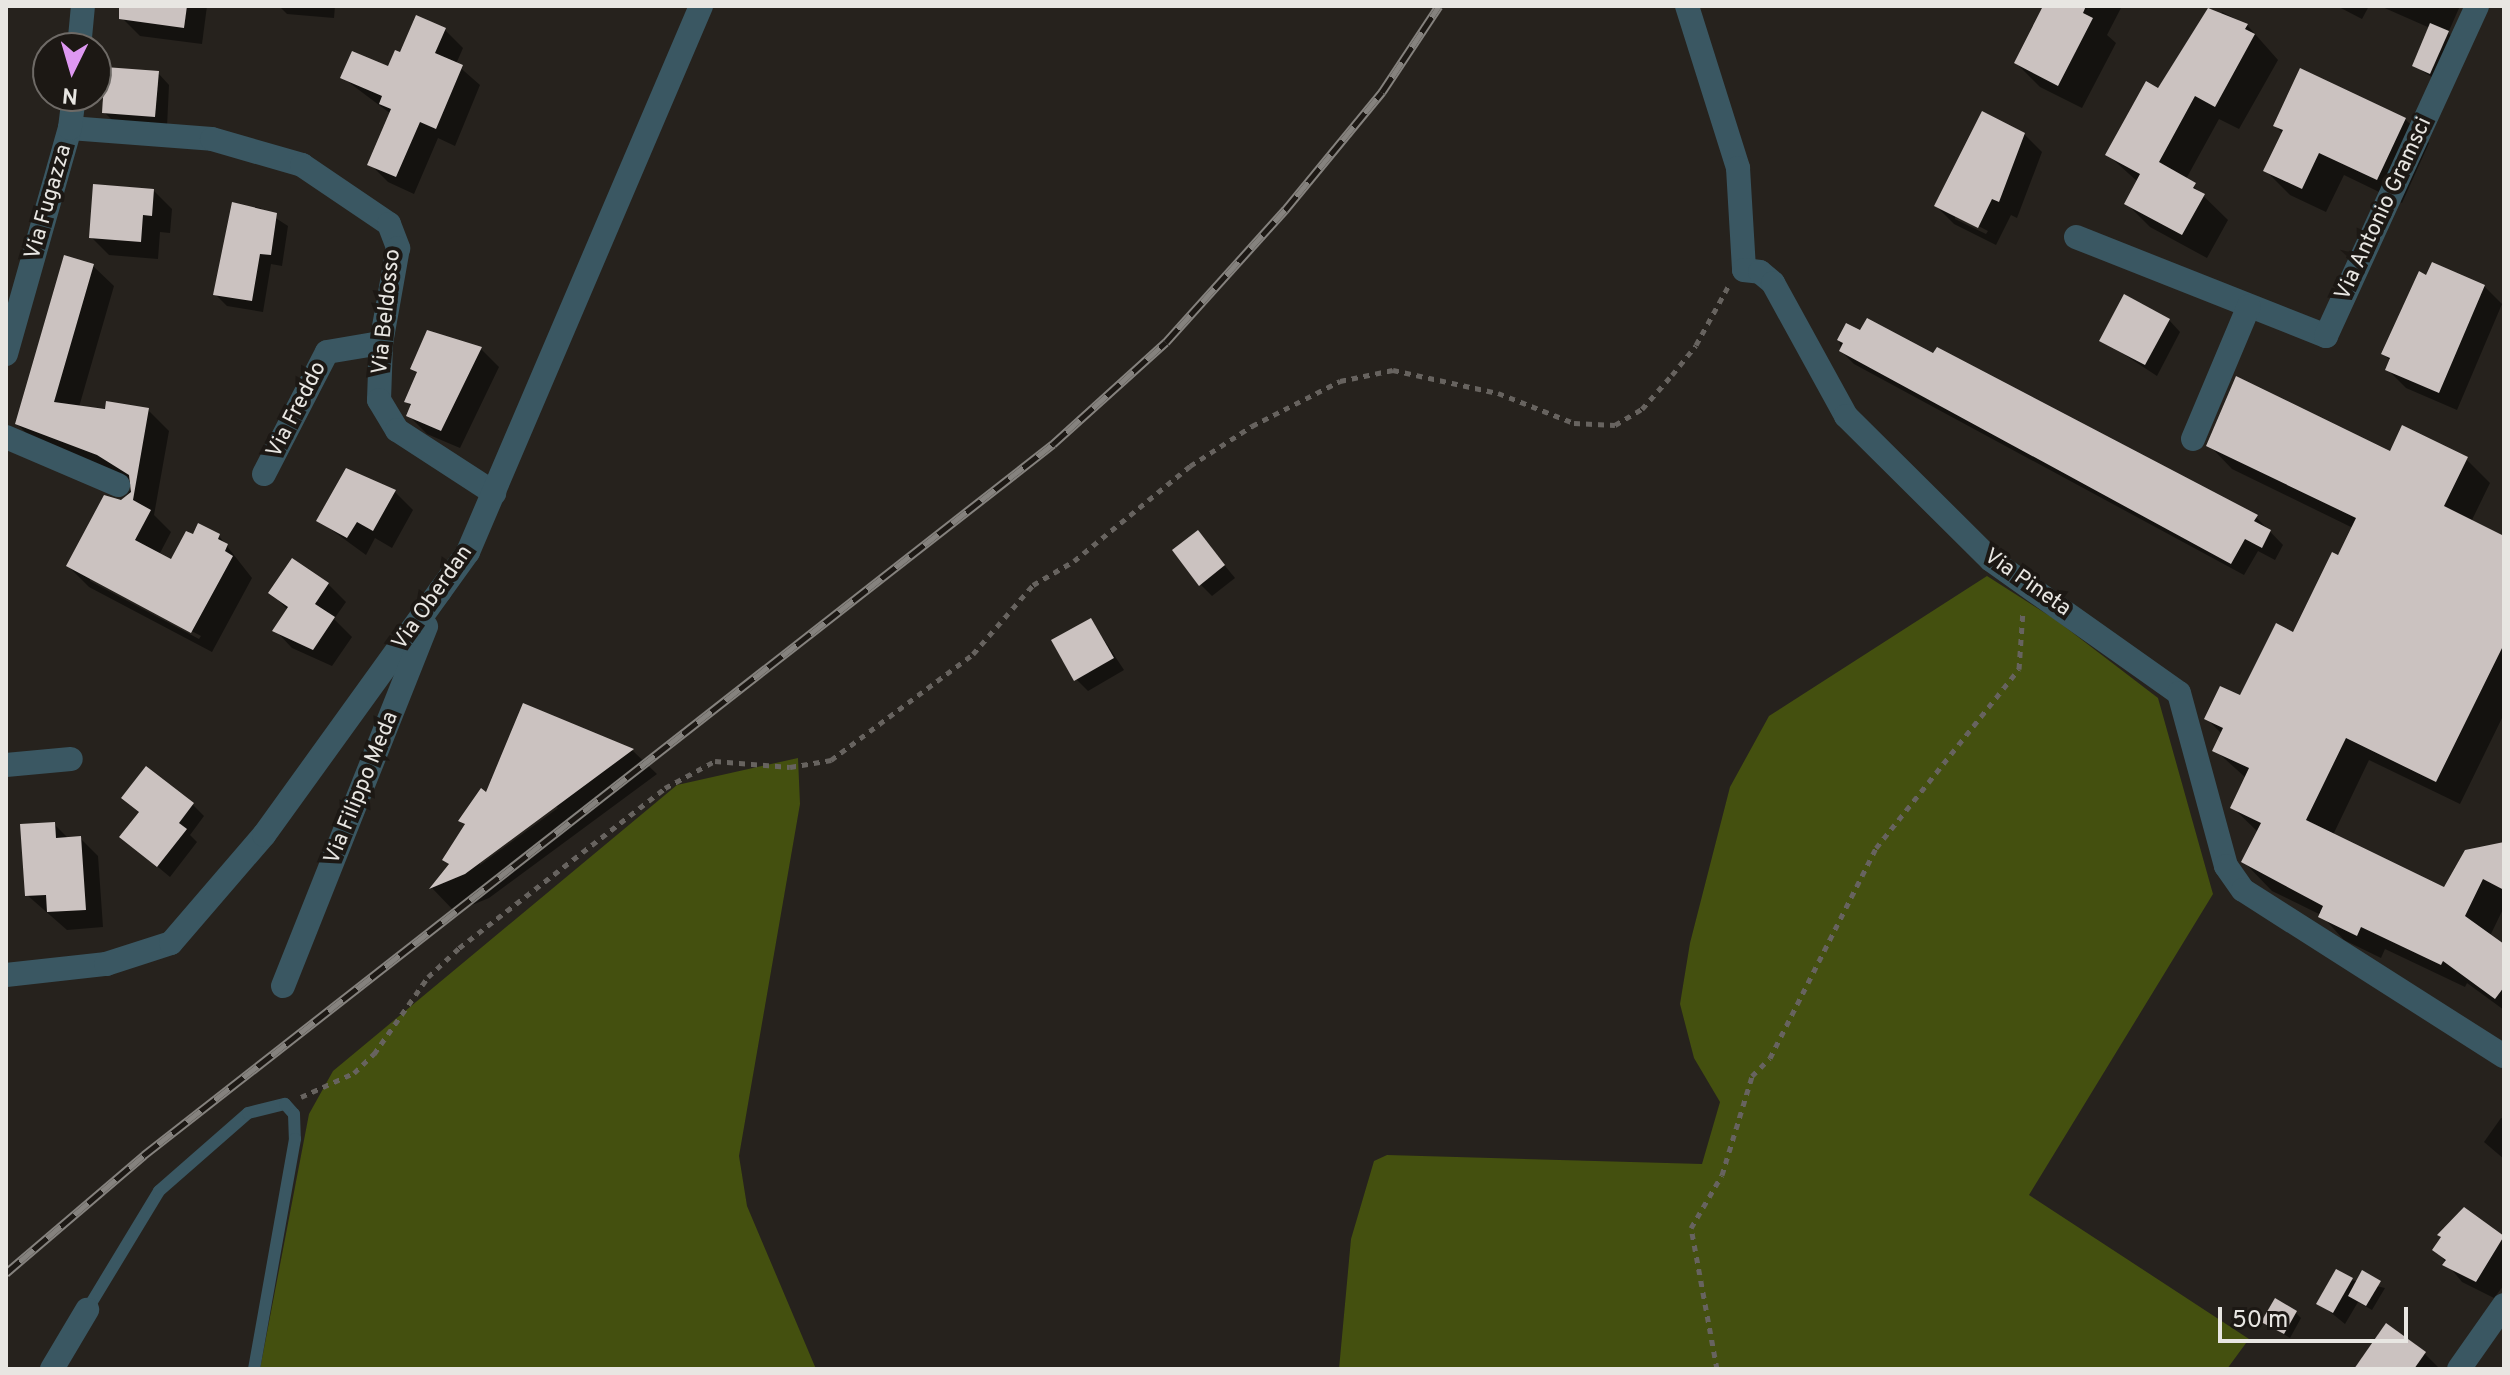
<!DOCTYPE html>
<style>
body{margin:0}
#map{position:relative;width:2510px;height:1375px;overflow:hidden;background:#26221d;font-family:Overpass,sans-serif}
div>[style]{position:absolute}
.forest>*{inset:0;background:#44500f}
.shadow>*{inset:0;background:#0007}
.building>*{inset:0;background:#cbc2c0}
.path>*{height:5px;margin-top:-2.5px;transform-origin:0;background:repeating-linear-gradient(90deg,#67635f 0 6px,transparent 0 12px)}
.service>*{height:12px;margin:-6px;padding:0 6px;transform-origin:6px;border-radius:6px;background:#3a5762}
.minor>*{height:24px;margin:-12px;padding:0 12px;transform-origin:12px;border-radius:12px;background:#3a5762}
.tertiary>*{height:24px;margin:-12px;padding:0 12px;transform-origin:12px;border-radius:12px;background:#3a5762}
.rail>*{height:9px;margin-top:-4.5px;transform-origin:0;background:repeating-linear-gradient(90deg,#1c1814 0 18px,#85827e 0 36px);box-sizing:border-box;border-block:2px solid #85827e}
span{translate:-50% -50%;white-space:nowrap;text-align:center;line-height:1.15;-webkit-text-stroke:8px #1c1814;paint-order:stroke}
.street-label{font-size:22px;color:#e8e6e2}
.frame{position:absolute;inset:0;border:8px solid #e8e6e2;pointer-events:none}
.north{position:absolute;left:32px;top:32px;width:80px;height:80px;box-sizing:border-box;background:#1c1814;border:2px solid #6e6a66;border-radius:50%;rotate:185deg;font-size:22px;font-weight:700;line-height:32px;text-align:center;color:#e8e6e2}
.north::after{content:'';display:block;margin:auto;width:28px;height:36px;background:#de98f2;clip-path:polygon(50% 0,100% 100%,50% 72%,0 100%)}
.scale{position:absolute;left:2218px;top:1307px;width:190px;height:36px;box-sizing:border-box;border:4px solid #e8e6e2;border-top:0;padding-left:10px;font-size:24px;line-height:28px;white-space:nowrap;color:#e8e6e2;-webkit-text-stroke:6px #1c1814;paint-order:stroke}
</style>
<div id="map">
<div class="forest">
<i style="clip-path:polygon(1987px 576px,2056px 620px,2158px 698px,2213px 894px,2029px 1195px,2249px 1339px,2227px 1369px,1339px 1369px,1351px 1239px,1374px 1161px,1387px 1155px,1702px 1164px,1720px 1102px,1694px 1058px,1680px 1004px,1690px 943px,1730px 787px,1769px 716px)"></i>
<i style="clip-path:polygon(798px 758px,800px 804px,739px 1156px,747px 1206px,816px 1369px,260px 1369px,309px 1114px,333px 1071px,677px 785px)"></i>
</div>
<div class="shadow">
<i style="clip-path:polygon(124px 6px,207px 6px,202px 44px,140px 36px,122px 18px)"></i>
<i style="clip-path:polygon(279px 6px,335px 6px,334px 18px,287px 14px)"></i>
<i style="clip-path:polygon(2046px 6px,2122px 6px,2107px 35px,2116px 43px,2082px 108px,2040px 87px,2016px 63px)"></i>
<i style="clip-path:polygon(2337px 6px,2369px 6px,2362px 19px)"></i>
<i style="clip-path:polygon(2380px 6px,2460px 6px,2448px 33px,2460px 44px,2442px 84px,2415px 66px,2430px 28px)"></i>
<i style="clip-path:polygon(2222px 12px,2247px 25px,2278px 60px,2239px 129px,2219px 119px,2186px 179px,2228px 220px,2207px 258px,2150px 227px,2126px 203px,2138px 182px,2108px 155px)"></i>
<i style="clip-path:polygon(445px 30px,463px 48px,456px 64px,480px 85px,455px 146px,438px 138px,414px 194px,388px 182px,370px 164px,391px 114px,343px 78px,389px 69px,401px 54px)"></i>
<i style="clip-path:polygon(158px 73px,169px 85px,167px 127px,116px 124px,104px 112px)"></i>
<i style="clip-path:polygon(2405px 119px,2429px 143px,2402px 203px,2344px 175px,2326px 212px,2290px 195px,2266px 171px,2283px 134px,2275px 125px)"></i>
<i style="clip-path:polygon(evenodd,2024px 134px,2042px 152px,2017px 218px,2011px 215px,1996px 245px,1954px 224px,1936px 206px,2024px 134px,1955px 214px,1988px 231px,1986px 234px,1955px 219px,1955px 214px)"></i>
<i style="clip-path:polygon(154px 191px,172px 209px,170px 233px,160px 232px,158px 259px,109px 255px,91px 237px)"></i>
<i style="clip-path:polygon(234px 204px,260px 208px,288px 226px,282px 266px,271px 264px,263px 312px,227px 306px,215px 294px)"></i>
<i style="clip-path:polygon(evenodd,93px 266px,114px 286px,79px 407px,148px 410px,169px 431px,154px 515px,171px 532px,159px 555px,172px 561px,193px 537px,219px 536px,252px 578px,212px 652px,89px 587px,68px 566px,135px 485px,38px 445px,17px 424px,93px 266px,90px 577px,201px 636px,199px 639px,90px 581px,90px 577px)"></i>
<i style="clip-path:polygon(2484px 286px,2502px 304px,2457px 410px,2406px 388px,2388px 370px,2391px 361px,2383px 354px)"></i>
<i style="clip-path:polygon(2169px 320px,2180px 332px,2157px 376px,2102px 340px)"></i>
<i style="clip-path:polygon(1839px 340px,2256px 517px,2283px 545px,2275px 560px,2258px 551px,2244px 575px,1854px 364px,1841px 351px)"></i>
<i style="clip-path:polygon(481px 349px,499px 367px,460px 448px,427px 434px,409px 416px,412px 407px,406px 401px,418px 374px,413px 369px)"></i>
<i style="clip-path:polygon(2209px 445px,2466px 459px,2490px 483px,2471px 522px,2504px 538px,2504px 714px,2460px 804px,2369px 760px,2333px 835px,2445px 890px,2504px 845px,2504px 907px,2490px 936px,2504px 946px,2504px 1010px,2467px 983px,2465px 987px,2385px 949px,2381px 958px,2344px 940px,2321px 915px,2272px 891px,2244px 862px,2258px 832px,2232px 807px,2246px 778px,2215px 750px,2222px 734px,2207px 719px,2241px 698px,2294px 634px,2353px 528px,2232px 469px)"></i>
<i style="clip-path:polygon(346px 470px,395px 492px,413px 510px,392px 548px,375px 538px,366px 555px,318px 520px)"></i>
<i style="clip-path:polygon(1198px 533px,1235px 578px,1212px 596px,1200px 584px)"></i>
<i style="clip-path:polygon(328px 584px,346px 602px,334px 619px,352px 637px,332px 666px,292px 648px,275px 630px,288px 610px,271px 593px)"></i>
<i style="clip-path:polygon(1091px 620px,1124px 670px,1088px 691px,1076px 679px)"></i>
<i style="clip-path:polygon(evenodd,524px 705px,633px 751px,657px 774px,489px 898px,455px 912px,432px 888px,451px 865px,466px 826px,461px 821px,487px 795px,524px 705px,555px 805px,558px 808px,480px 865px,480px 860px,555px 805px)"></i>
<i style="clip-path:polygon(123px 798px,193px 805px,204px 816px,190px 835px,197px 842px,170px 877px,122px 837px,141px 814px)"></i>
<i style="clip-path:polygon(54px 824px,69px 839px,80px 838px,98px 856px,103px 927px,67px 930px,27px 895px)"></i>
<i style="clip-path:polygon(2501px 1118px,2504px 1119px,2504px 1159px,2484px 1142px)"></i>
<i style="clip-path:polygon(2464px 1209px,2504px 1238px,2504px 1285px,2494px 1298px,2462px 1282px,2435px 1249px)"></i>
<i style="clip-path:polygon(2351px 1280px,2385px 1288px,2372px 1310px,2358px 1302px,2345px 1324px,2319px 1303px)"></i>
<i style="clip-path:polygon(2296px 1313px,2301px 1318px,2290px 1338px,2264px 1322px)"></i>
<i style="clip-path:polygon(2386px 1326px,2425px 1354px,2440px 1369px,2357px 1369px)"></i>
</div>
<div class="building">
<i style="clip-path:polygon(119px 6px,187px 6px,184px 28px,119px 19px)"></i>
<i style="clip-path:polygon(2043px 6px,2086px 6px,2083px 13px,2093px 18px,2058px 86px,2014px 63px)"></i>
<i style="clip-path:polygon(2208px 8px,2248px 24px,2245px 29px,2255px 34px,2215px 107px,2195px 96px,2159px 162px,2196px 183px,2193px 188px,2205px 194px,2182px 235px,2124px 204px,2140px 174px,2105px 155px,2146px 81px,2158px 88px)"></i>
<i style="clip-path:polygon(416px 15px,446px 28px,435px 53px,463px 65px,436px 129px,420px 122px,396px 177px,367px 165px,391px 109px,379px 104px,382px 96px,340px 78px,352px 51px,388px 66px,395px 50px,400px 52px)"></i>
<i style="clip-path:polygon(2430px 23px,2449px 31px,2430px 74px,2412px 66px)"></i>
<i style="clip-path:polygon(105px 67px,159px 71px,155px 117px,102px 113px)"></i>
<i style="clip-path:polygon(2300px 68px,2406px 118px,2377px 180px,2319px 153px,2302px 189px,2263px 171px,2283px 130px,2273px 126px)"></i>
<i style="clip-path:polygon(1982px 111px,2025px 133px,1999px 202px,1992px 199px,1978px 228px,1934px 206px)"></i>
<i style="clip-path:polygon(93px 184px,154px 189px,152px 216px,143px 215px,141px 242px,89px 238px)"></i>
<i style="clip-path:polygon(232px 202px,277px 213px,271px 255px,260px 254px,252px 301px,213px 295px)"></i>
<i style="clip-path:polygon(64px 255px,94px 264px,54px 402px,105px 409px,106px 401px,149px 408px,133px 500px,151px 510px,135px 540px,171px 559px,186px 531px,193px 534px,198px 523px,220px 534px,218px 539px,228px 544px,225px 551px,233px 556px,191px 633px,66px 566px,104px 495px,121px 500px,131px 492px,129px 475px,97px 455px,15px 424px)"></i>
<i style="clip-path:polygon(2432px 262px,2485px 285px,2439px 393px,2385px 370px,2390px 358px,2381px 354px,2419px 271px,2426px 275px)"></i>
<i style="clip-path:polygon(2124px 294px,2170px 319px,2145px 365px,2099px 341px)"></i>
<i style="clip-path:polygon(1867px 318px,1933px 353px,1937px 347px,2258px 515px,2254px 521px,2271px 530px,2262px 548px,2245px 539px,2231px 564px,1839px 351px,1843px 343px,1837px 340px,1846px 323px,1860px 330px)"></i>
<i style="clip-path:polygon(427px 330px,482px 347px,441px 431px,406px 416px,411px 404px,404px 402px,417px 372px,410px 369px)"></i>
<i style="clip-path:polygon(2236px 376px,2390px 451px,2402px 425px,2468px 457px,2444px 506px,2504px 536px,2504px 644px,2436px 782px,2346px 738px,2306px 820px,2444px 887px,2465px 850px,2504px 842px,2504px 890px,2483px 879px,2465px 916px,2504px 944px,2504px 987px,2495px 999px,2443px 961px,2441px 965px,2361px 927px,2357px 936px,2318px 917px,2323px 906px,2241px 862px,2261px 823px,2230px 808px,2249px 768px,2212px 751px,2223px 728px,2204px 719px,2220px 686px,2240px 695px,2276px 623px,2293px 632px,2332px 552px,2338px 555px,2356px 518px,2206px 446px)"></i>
<i style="clip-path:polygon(346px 468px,396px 490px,373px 531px,357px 522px,347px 538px,316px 521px)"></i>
<i style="clip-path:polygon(1198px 530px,1225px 565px,1199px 586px,1172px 550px)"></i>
<i style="clip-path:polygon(292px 558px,329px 583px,315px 604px,335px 617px,313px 650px,272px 631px,288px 607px,268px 593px)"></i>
<i style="clip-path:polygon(1091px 618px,1114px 658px,1074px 681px,1051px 640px)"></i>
<i style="clip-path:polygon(523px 703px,634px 749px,465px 874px,429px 889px,449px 864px,442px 860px,465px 824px,458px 821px,481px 788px,486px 792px)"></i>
<i style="clip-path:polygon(146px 766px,194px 803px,179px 823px,187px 829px,157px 867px,119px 837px,139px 812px,121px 798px)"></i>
<i style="clip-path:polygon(55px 822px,56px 838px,81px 836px,86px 910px,47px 912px,46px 895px,25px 896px,20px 824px)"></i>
<i style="clip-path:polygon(2464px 1207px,2504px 1236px,2476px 1282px,2442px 1265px,2446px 1260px,2432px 1250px,2441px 1237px,2437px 1235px)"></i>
<i style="clip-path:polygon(2336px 1269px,2353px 1278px,2333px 1313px,2316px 1304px)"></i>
<i style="clip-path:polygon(2362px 1270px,2381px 1281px,2366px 1306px,2348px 1296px)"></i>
<i style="clip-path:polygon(2275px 1298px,2297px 1311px,2284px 1334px,2261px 1322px)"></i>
<i style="clip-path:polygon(2386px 1323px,2426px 1352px,2414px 1369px,2354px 1369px)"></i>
</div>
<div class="path">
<i style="left:301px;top:1097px;width:58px;rotate:-24.4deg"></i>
<i style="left:354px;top:1073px;width:28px;rotate:-44deg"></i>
<i style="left:374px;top:1054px;width:94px;rotate:-55deg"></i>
<i style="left:428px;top:977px;width:42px;rotate:-43.1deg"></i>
<i style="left:459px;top:948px;width:261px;rotate:-37.8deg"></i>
<i style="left:665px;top:788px;width:57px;rotate:-28.4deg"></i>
<i style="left:715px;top:761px;width:75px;rotate:4.6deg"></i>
<i style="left:790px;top:767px;width:42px;rotate:-9.7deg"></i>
<i style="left:831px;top:760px;width:177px;rotate:-36.7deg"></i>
<i style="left:973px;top:654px;width:91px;rotate:-49deg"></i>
<i style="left:1033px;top:585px;width:48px;rotate:-30.3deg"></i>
<i style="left:1074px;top:561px;width:150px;rotate:-39.3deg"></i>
<i style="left:1190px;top:466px;width:74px;rotate:-32.8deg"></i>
<i style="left:1252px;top:426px;width:99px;rotate:-27.1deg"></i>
<i style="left:1340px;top:381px;width:54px;rotate:-11.7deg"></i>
<i style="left:1393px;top:370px;width:107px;rotate:12.4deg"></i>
<i style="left:1498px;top:393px;width:82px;rotate:21.5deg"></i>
<i style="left:1574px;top:423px;width:41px;rotate:2.8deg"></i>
<i style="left:1615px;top:425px;width:31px;rotate:-31deg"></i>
<i style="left:1642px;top:409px;width:45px;rotate:-48.6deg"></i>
<i style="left:1672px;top:375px;width:38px;rotate:-51deg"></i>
<i style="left:1696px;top:345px;width:68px;rotate:-61.2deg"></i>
<i style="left:1717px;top:1369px;width:143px;rotate:-100.4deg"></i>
<i style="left:1691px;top:1228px;width:61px;rotate:-59.7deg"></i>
<i style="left:1722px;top:1175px;width:103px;rotate:-73.1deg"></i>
<i style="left:1752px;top:1076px;width:25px;rotate:-45deg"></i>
<i style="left:1770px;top:1058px;width:235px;rotate:-63.2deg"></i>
<i style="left:1876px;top:848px;width:229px;rotate:-51.4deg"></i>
<i style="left:2019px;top:669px;width:59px;rotate:-86.1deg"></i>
</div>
<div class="service">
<i style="left:87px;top:1310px;width:139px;rotate:-58.8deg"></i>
<i style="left:159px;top:1191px;width:118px;rotate:-41.2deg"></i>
<i style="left:248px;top:1113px;width:38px;rotate:-14deg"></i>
<i style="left:285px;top:1104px;width:13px;rotate:48deg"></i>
<i style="left:294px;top:1114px;width:25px;rotate:88deg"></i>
<i style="left:295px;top:1139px;width:234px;rotate:100.1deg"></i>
</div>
<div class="minor">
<i style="left:1687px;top:6px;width:170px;rotate:72.5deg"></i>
<i style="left:1738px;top:168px;width:102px;rotate:86.6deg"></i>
<i style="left:1744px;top:270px;width:16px;rotate:7deg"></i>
<i style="left:1760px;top:272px;width:17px;rotate:40deg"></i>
<i style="left:1773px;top:283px;width:152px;rotate:61.2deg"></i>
<i style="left:1846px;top:416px;width:204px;rotate:44.8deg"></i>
<i style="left:1991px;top:560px;width:230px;rotate:35.3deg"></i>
<i style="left:2179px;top:693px;width:179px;rotate:74.8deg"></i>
<i style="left:2226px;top:866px;width:29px;rotate:55deg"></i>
<i style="left:2243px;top:890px;width:309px;rotate:32.5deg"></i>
<i style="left:79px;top:48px;width:42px;rotate:-84.6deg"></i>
<i style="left:70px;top:128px;width:142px;rotate:4.4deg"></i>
<i style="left:212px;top:139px;width:94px;rotate:16.1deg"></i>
<i style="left:302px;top:165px;width:105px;rotate:34.1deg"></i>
<i style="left:389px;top:224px;width:26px;rotate:69deg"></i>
<i style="left:398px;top:248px;width:97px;rotate:100.1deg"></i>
<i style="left:381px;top:343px;width:57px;rotate:92deg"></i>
<i style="left:379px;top:400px;width:35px;rotate:59deg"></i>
<i style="left:397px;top:430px;width:116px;rotate:33deg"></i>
<i style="left:2076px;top:237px;width:269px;rotate:21.6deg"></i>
<i style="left:2326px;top:336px;width:363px;rotate:-65.4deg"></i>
<i style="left:6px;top:354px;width:235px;rotate:-74.2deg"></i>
<i style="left:70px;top:128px;width:32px;rotate:-83deg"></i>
<i style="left:6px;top:437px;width:122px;rotate:23.2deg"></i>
<i style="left:2193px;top:439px;width:144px;rotate:-67.2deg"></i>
<i style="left:264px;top:474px;width:137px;rotate:-62.7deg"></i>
<i style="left:327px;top:352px;width:55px;rotate:-9.5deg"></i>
<i style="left:6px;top:765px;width:65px;rotate:-5.3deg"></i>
<i style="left:6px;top:975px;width:101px;rotate:-6.3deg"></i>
<i style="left:106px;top:964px;width:68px;rotate:-17.9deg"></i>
<i style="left:171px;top:943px;width:143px;rotate:-49.3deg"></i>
<i style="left:264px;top:835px;width:301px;rotate:-54.2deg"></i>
<i style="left:440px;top:591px;width:48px;rotate:-54.3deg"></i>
<i style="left:468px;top:552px;width:594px;rotate:-66.89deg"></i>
<i style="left:283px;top:986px;width:387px;rotate:-68.3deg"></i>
<i style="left:52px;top:1369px;width:69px;rotate:-59.3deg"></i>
</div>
<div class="tertiary">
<i style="left:2459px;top:1369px;width:78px;rotate:-54.9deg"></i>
</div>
<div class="rail">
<i style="left:6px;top:1273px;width:182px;rotate:-40.5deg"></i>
<i style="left:144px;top:1155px;width:1154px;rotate:-38.03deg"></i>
<i style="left:1053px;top:444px;width:152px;rotate:-42.1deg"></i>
<i style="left:1166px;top:342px;width:178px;rotate:-48deg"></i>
<i style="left:1285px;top:210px;width:153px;rotate:-50.6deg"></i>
<i style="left:1382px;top:92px;width:103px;rotate:-56.5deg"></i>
</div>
<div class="street-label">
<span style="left:49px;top:202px;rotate:-74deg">Via Fugazza</span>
<span style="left:2384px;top:209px;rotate:-65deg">Via Antonio Gramsci</span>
<span style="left:387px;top:312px;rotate:-84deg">Via Beldosso</span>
<span style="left:297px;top:410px;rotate:-63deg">Via Freddo</span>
<span style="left:2027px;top:583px;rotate:35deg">Via Pineta</span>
<span style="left:433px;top:598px;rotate:-55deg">Via Oberdan</span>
<span style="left:362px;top:788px;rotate:-68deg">Via Filippo Meda</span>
</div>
<div class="frame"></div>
<div class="north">N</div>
<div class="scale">50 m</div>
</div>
